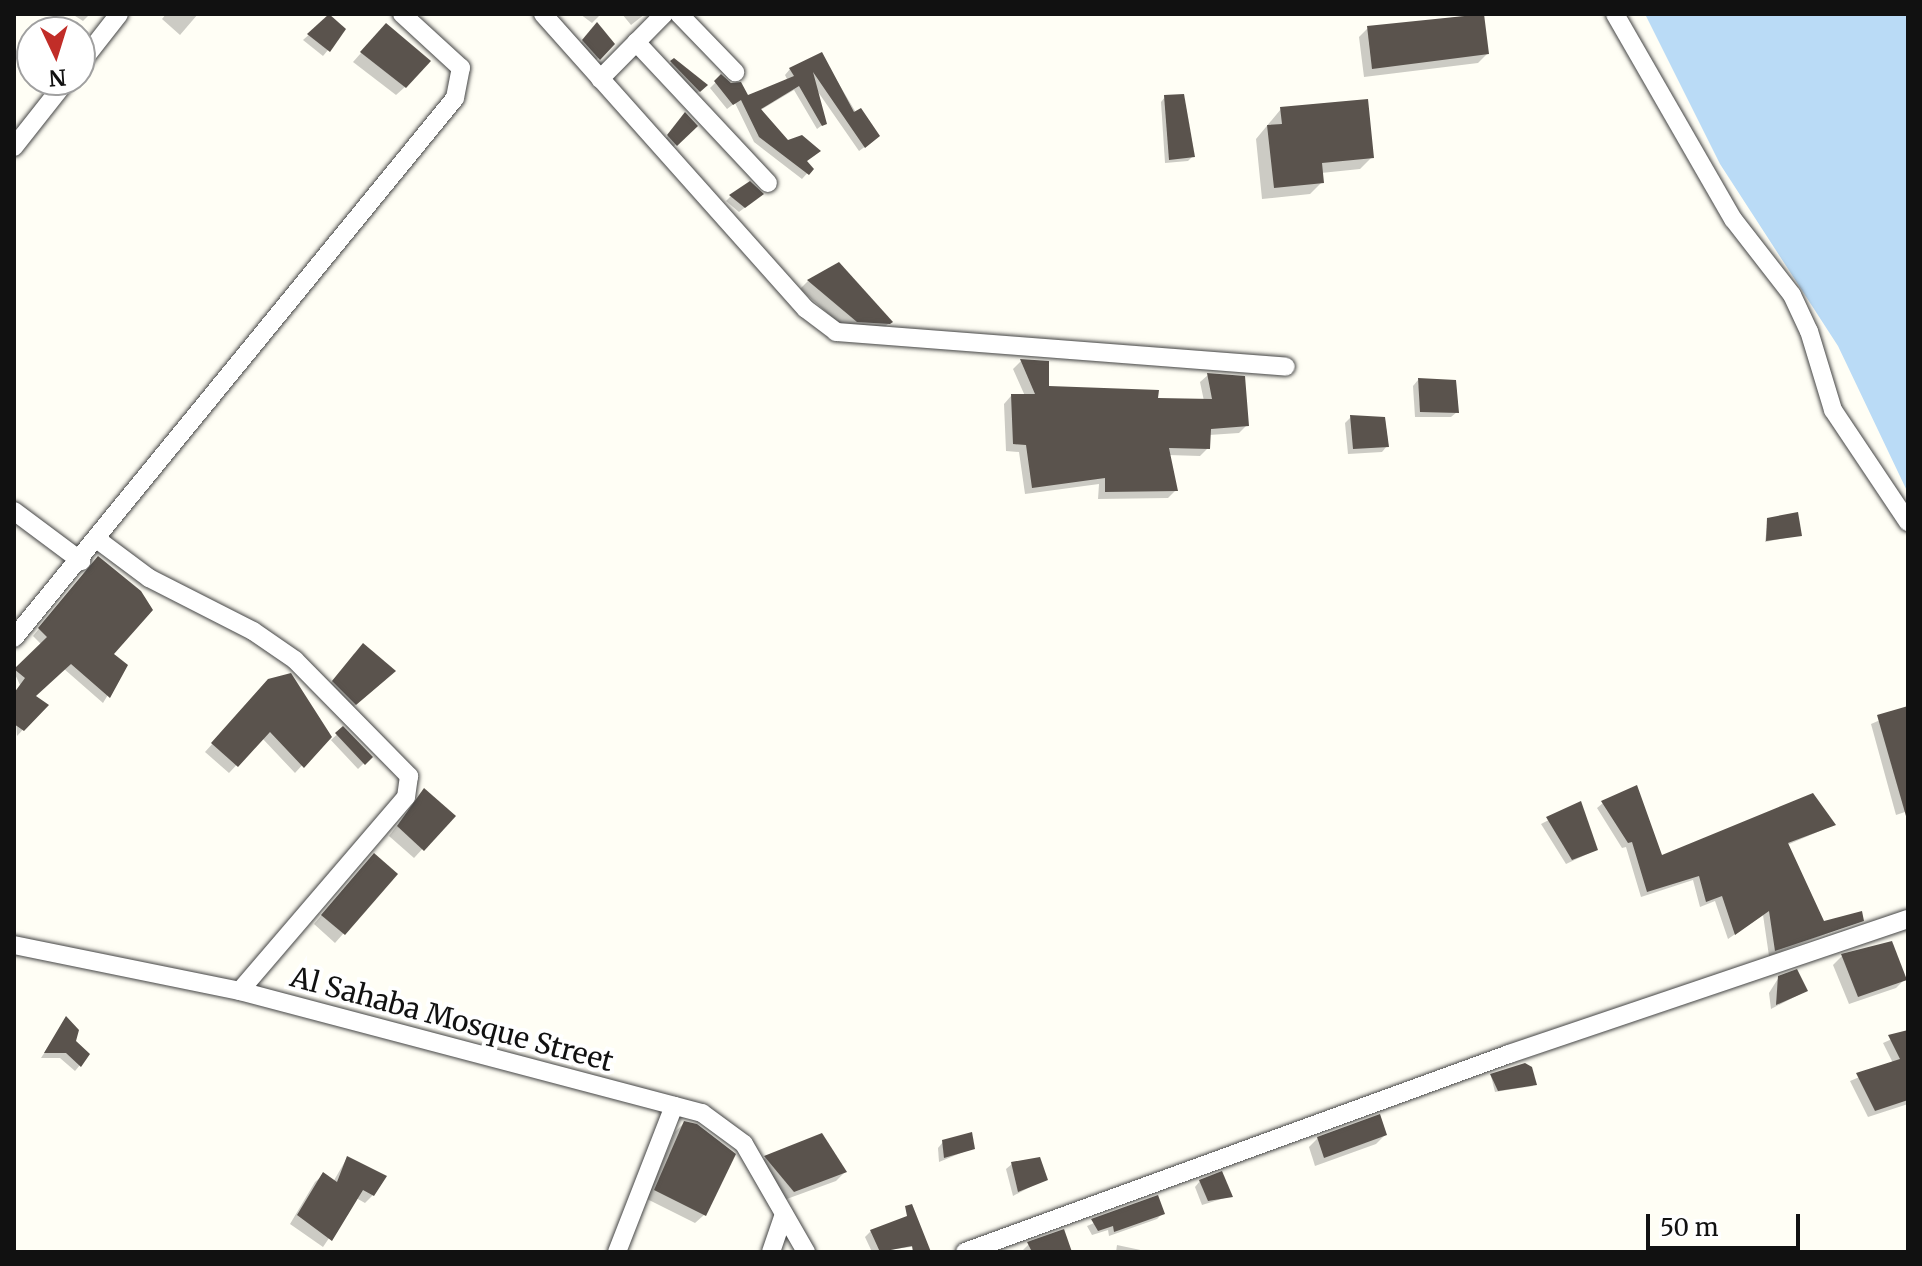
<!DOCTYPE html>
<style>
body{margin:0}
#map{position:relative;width:1922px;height:1266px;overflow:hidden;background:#fffef5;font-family:Merriweather,serif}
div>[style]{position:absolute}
.water>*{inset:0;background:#badbf6}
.shadow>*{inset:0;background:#0003}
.building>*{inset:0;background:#5a534d}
.roads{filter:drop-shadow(0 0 2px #444) drop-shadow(0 0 2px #444)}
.minor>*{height:18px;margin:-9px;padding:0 9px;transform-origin:9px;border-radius:9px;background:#fff}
span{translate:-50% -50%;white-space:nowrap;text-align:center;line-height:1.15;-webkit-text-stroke:8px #fff;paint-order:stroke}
.street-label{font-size:28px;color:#111}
.frame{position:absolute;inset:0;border:16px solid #111;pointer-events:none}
.north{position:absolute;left:16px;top:16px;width:80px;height:80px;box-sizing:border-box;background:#fff;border:2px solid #a0a0a0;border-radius:50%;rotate:176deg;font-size:22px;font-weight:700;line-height:32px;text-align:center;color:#111}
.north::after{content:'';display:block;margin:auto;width:28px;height:36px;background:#c12d28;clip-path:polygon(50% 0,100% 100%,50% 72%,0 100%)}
.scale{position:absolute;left:1646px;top:1214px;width:154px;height:36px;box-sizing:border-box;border:4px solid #111;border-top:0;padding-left:10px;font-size:24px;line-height:28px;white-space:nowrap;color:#111;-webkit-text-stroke:6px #fff;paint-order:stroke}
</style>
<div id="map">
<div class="water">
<i style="clip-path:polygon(1645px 14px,1908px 14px,1908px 493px,1838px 346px,1720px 164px)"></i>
</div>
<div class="shadow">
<i style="clip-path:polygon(72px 14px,90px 14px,83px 21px)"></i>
<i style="clip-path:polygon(166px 14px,198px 14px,180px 35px,162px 19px)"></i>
<i style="clip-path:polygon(580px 14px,601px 14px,592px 23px)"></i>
<i style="clip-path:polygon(622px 14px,645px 14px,631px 25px)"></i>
<i style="clip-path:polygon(1482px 14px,1487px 54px,1478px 63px,1364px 77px,1359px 37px,1368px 28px)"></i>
<i style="clip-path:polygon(329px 17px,328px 50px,323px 56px,303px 40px)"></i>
<i style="clip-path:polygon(597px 25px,612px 44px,593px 63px,578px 46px)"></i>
<i style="clip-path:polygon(377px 35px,405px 87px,396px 95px,353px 62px)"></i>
<i style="clip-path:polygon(821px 54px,873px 141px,859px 151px,816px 89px,825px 123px,817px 129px,794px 90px,759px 111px,811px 169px,802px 179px,754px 142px,735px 103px,727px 109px,710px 88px,721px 77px,747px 98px,788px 81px,785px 75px,790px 69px)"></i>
<i style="clip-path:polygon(674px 60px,700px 91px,693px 96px,666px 68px)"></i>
<i style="clip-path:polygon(1165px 97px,1193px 156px,1188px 161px,1165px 163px,1161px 102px)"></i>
<i style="clip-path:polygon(1281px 109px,1372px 157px,1360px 169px,1321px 173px,1322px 182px,1310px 194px,1262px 199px,1256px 139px)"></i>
<i style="clip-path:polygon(680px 120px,695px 126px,670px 150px,663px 142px)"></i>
<i style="clip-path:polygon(731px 196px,756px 199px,739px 212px,726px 201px)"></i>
<i style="clip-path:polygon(808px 281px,890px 322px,882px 330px,847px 330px,800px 289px)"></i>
<i style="clip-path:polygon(1021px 361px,1047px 362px,1047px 388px,1156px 400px,1204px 401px,1200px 382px,1208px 375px,1247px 425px,1239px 433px,1209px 435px,1208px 448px,1200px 456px,1168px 455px,1176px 490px,1168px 498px,1098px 499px,1099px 484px,1025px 494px,1019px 452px,1006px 451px,1004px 404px,1011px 396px,1025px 396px,1013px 369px)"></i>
<i style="clip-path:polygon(1418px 380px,1457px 412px,1451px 417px,1415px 417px,1413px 386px)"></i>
<i style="clip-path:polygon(1351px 417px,1387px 446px,1382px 452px,1348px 454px,1345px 423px)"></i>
<i style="clip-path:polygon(1768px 520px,1800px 535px,1765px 542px)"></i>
<i style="clip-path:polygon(92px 565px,111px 654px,126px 665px,103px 703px,63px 668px,33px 697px,46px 705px,17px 736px,14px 694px,20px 685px,14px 672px,42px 645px,33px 636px)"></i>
<i style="clip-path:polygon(354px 654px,385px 680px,346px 713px,325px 690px)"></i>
<i style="clip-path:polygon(290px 675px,331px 740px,343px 729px,370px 757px,358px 769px,328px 737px,295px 773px,262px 738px,229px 773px,205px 752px,261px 689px)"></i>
<i style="clip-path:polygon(1908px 708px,1908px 811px,1896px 815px,1871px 724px)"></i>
<i style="clip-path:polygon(424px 790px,453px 816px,414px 858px,389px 836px)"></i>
<i style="clip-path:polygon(1603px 803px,1661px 857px,1834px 825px,1787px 845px,1823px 923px,1862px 920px,1769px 956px,1763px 915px,1728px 939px,1715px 901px,1700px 907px,1693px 880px,1641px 897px,1626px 847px,1622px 848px,1597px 808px)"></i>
<i style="clip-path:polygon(1580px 804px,1596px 850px,1566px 864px,1541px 824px)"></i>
<i style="clip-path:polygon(365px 864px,395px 875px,335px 943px,314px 924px)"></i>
<i style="clip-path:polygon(1842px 956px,1905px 979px,1896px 988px,1849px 1004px,1833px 965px)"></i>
<i style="clip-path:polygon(1779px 977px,1806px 991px,1771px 1009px,1769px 993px)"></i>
<i style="clip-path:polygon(66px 1019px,80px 1065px,75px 1071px,60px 1058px,41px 1058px)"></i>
<i style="clip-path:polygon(1908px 1032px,1908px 1104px,1868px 1117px,1850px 1081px,1893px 1063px,1883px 1043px)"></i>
<i style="clip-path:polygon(1525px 1066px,1533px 1086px,1495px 1092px,1491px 1076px)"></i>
<i style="clip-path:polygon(684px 1123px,704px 1215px,695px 1223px,647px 1199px,675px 1132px)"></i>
<i style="clip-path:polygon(1385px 1135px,1376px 1144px,1315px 1166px,1309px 1147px,1318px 1138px)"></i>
<i style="clip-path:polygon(943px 1142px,973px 1148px,939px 1162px,938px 1148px)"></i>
<i style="clip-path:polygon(766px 1157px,845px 1172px,836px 1181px,784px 1200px,757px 1166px)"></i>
<i style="clip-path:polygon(347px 1158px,373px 1195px,365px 1203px,356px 1198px,323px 1247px,290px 1224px,315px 1182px,323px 1175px,333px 1182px)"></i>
<i style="clip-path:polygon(1012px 1164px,1045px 1179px,1013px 1196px,1006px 1169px)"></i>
<i style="clip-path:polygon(1200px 1181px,1231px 1196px,1202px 1205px,1195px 1187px)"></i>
<i style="clip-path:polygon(1157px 1197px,1162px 1214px,1157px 1219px,1109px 1236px,1108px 1230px,1092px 1235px,1087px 1226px)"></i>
<i style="clip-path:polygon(871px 1231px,918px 1246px,872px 1252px,865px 1237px)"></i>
<i style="clip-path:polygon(1029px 1244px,1070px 1252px,1021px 1252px)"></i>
<i style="clip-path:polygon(1117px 1245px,1150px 1252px,1116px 1252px)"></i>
</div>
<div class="building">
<i style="clip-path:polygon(329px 14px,346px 29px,330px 52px,307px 34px)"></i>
<i style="clip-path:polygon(1484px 14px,1489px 54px,1372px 69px,1367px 26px)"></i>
<i style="clip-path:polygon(597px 22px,615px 44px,600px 60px,582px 40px)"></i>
<i style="clip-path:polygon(386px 23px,431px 61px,406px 88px,360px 52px)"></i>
<i style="clip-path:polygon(822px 52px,854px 112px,861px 108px,880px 136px,865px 148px,813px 72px,827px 124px,822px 126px,799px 86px,761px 109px,788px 140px,802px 135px,821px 151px,807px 161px,814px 169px,809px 175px,759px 137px,741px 100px,733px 105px,714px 81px,721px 74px,731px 83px,741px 82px,748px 95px,794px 76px,789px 68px)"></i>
<i style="clip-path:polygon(674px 58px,708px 85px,700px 92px,670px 61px)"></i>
<i style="clip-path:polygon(1184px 94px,1195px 157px,1169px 160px,1164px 95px)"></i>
<i style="clip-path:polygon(1368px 99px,1374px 158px,1322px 163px,1324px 183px,1274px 188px,1267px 125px,1282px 124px,1280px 107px)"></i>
<i style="clip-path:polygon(685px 112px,698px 126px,677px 146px,667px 135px)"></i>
<i style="clip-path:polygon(750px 181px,764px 194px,745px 208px,729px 195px)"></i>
<i style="clip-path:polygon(839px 262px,893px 322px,890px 324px,857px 322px,807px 280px)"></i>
<i style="clip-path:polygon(1020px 359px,1049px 361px,1049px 386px,1159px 390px,1158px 398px,1212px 399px,1207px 373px,1245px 376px,1249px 426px,1211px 429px,1210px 449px,1169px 448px,1178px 491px,1105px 492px,1105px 478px,1032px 488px,1026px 445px,1013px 444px,1011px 394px,1035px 394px)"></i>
<i style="clip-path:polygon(1418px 378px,1456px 380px,1459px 413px,1420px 412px)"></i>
<i style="clip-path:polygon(1350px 415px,1385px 417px,1389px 447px,1353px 449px)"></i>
<i style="clip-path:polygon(1798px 512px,1802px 536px,1766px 541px,1767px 518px)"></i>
<i style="clip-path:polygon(98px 556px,141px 591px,153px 610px,114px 654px,128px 665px,110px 698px,71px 664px,36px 696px,49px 705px,24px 731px,14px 724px,14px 693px,25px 678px,14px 669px,47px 637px,38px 628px)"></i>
<i style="clip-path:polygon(363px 643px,396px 671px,356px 705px,332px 681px)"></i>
<i style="clip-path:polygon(291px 673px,332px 737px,304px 768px,270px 732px,238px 767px,211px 743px,268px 679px)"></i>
<i style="clip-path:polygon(1908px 706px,1908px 815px,1906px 816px,1877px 715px)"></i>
<i style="clip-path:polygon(343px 726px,373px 757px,365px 765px,335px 733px)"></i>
<i style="clip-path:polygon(1637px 785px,1662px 855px,1813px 793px,1836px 825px,1788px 843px,1824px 921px,1862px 911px,1864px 921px,1775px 951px,1769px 911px,1735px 935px,1722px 896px,1706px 902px,1699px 876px,1647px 892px,1632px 842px,1628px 843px,1601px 801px)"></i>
<i style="clip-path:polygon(424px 788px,456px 816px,424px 851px,397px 826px)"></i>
<i style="clip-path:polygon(1581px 801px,1598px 850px,1572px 860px,1546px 817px)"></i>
<i style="clip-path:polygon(374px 853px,398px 874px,345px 935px,321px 915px)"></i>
<i style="clip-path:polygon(1892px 941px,1907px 980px,1858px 997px,1841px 954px)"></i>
<i style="clip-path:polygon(1797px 969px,1808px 991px,1776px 1005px,1778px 976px)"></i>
<i style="clip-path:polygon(66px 1016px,79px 1030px,76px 1041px,90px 1054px,81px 1067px,66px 1053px,44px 1053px)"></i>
<i style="clip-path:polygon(1908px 1030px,1908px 1100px,1875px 1111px,1856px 1073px,1900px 1059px,1888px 1035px)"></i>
<i style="clip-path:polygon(1525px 1063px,1532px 1067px,1537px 1085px,1498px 1091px,1490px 1074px)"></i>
<i style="clip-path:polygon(1380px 1114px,1387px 1135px,1324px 1158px,1317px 1137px)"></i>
<i style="clip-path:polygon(684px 1121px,697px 1124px,736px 1154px,706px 1216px,654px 1190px)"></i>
<i style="clip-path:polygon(972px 1132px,975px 1149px,944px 1158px,942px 1140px)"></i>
<i style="clip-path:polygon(822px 1133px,847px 1172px,794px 1192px,764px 1156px)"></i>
<i style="clip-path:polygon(347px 1156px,387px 1176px,374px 1196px,363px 1190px,332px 1241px,297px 1215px,323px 1172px,337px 1182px)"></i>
<i style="clip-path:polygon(1040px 1157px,1048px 1180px,1018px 1192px,1011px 1162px)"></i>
<i style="clip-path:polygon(1222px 1171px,1233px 1197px,1208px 1201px,1199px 1180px)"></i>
<i style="clip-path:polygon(1158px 1195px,1165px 1214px,1114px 1232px,1113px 1226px,1098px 1231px,1091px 1219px)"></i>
<i style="clip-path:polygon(912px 1204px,931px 1252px,913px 1252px,912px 1246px,880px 1252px,870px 1230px,907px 1216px,905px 1206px)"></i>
<i style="clip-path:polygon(1064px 1229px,1072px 1252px,1032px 1252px,1027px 1242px)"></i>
</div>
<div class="roads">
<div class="minor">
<i style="left:543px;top:14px;width:395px;rotate:48.3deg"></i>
<i style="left:806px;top:309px;width:38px;rotate:37deg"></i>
<i style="left:836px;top:332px;width:451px;rotate:4.4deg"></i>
<i style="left:679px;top:14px;width:81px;rotate:46deg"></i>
<i style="left:1615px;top:14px;width:237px;rotate:60.1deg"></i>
<i style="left:1733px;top:219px;width:96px;rotate:52.2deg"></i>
<i style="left:1792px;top:295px;width:40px;rotate:65deg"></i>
<i style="left:1809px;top:331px;width:83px;rotate:73.1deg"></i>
<i style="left:1833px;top:410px;width:135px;rotate:56.2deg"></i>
<i style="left:636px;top:42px;width:193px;rotate:46.9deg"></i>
<i style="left:80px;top:64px;width:63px;rotate:-52deg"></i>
<i style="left:600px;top:79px;width:91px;rotate:-45.4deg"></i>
<i style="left:14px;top:147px;width:85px;rotate:-51.7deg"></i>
<i style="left:14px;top:511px;width:84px;rotate:36.7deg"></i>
<i style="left:98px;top:540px;width:64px;rotate:36.7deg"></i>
<i style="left:149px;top:578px;width:117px;rotate:27deg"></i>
<i style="left:253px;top:631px;width:51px;rotate:34.6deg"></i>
<i style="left:295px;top:660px;width:163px;rotate:45.5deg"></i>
<i style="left:409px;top:776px;width:21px;rotate:98deg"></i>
<i style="left:406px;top:797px;width:255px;rotate:130.6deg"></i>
<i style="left:14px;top:638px;width:697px;rotate:-50.76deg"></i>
<i style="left:455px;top:98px;width:31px;rotate:-79deg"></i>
<i style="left:461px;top:68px;width:80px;rotate:-137.5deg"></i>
<i style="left:14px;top:945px;width:231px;rotate:11.5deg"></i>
<i style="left:240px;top:991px;width:478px;rotate:14.8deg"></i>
<i style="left:702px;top:1113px;width:52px;rotate:36.4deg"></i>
<i style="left:744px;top:1144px;width:125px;rotate:60.1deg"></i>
<i style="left:617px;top:1252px;width:157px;rotate:-68.7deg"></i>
<i style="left:771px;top:1252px;width:40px;rotate:-71.1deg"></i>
<i style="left:965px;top:1252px;width:579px;rotate:-20deg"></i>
<i style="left:1509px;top:1054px;width:421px;rotate:-18.7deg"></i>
</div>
</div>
<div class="street-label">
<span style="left:452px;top:1019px;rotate:15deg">Al Sahaba Mosque Street</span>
</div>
<div class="frame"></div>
<div class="north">N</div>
<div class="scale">50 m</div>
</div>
